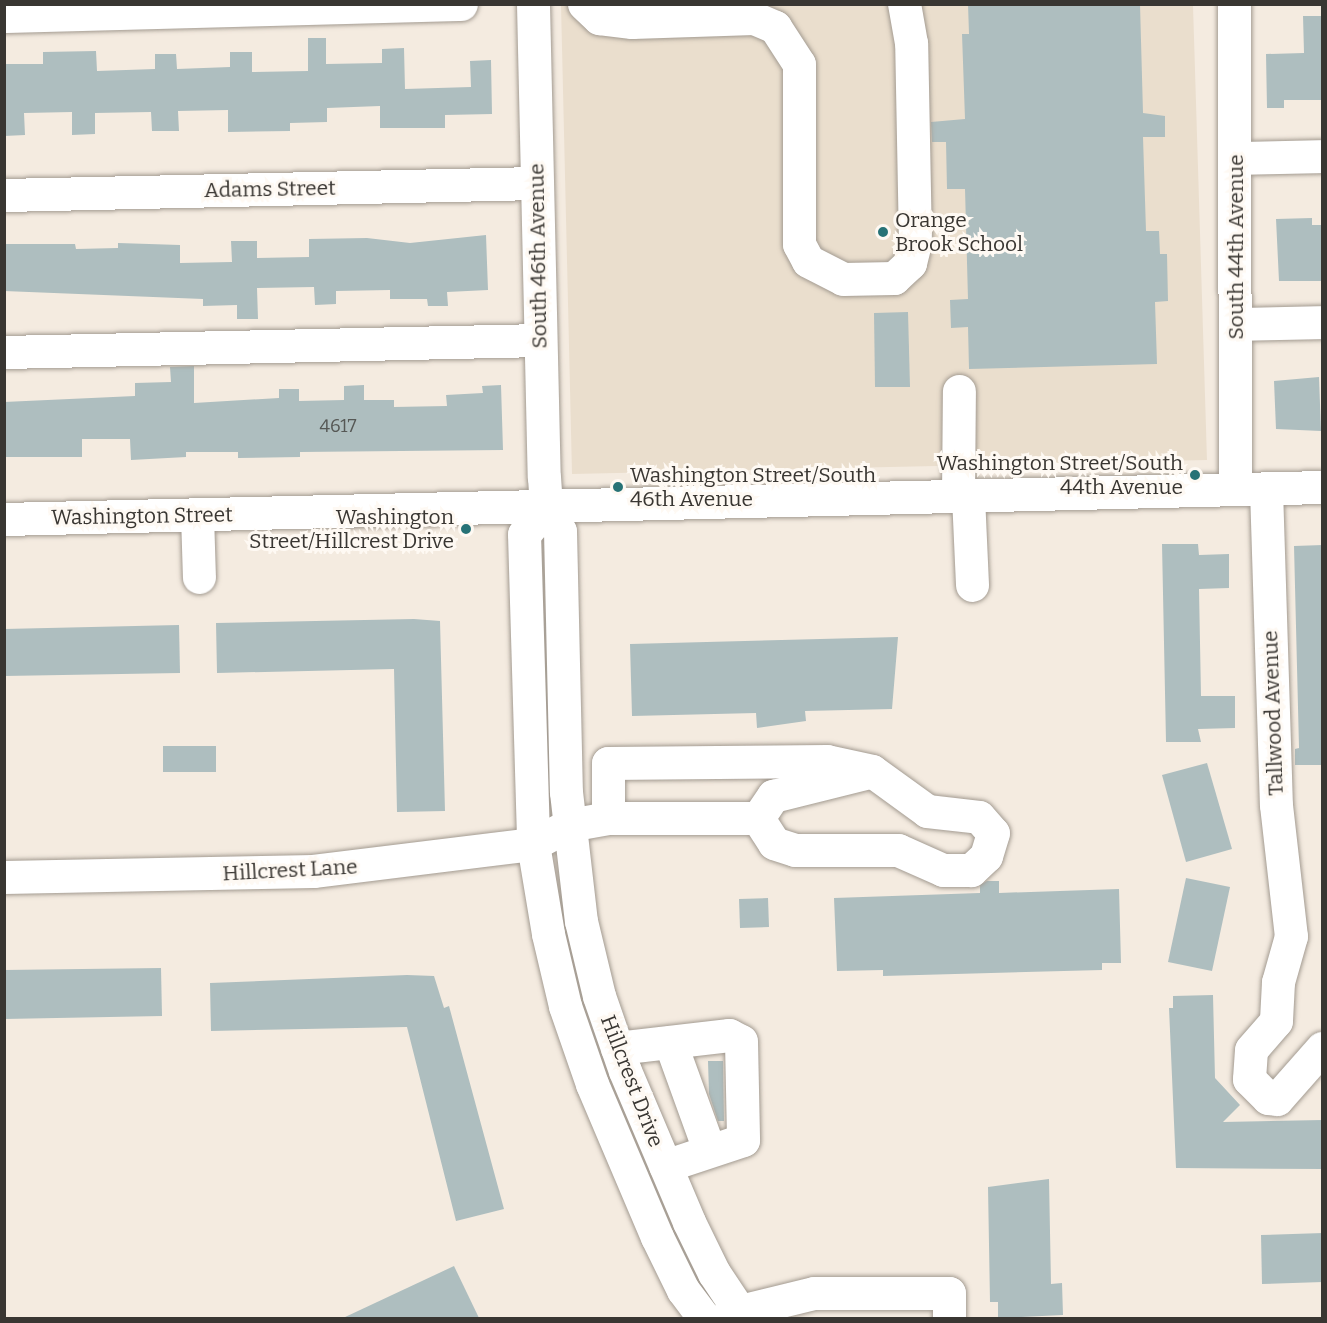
<!DOCTYPE html>
<style>
body{margin:0}
#map{position:relative;width:1327px;height:1323px;overflow:hidden;background:#f4ebe0;font-family:Bitter,serif}
div>[style]{position:absolute}
.built>*{inset:0;background:#eadecd}
.building>*{inset:0;background:#aebebf}
.roads{filter:drop-shadow(0 0 2px #a39b91) drop-shadow(0 0 2px #a39b91)}
.minor>*{height:33px;margin:-16.5px;padding:0 16.5px;transform-origin:16.5px;border-radius:16.5px;background:#fff}
.dots>*{width:16px;height:16px;translate:-50% -50%;box-sizing:border-box;border:3px solid #fef9f3;border-radius:50%}
span{translate:-50% -50%;white-space:nowrap;text-align:center;line-height:1.15;-webkit-text-stroke:6px #fef9f3;paint-order:stroke}
.number-label{font-size:18px;color:#565855}
.number-label span{-webkit-text-stroke-width:0}
.street-label{font-size:21px;color:#393632}
.poi-label{font-size:21px;color:#393632}
.left{translate:0 -50%;text-align:left}
.right{translate:-100% -50%;text-align:right}
.frame{position:absolute;inset:0;border:6px solid #393632;pointer-events:none}
</style>
<div id="map">
<div class="built">
<i style="clip-path:polygon(561px 5px,1193px 5px,1207px 460px,572px 474px)"></i>
</div>
<div class="building">
<i style="clip-path:polygon(968px 4px,1140px 4px,1143px 113px,1165px 116px,1165px 137px,1143px 137px,1146px 231px,1159px 231px,1160px 254px,1167px 254px,1168px 301px,1155px 302px,1157px 364px,969px 369px,968px 327px,951px 328px,950px 300px,968px 299px,965px 189px,947px 189px,946px 142px,932px 142px,931px 122px,965px 119px,962px 34px,969px 34px)"></i>
<i style="clip-path:polygon(1303px 16px,1323px 16px,1323px 100px,1284px 100px,1284px 108px,1267px 108px,1266px 54px,1304px 53px)"></i>
<i style="clip-path:polygon(308px 38px,326px 38px,326px 64px,382px 63px,382px 49px,404px 48px,405px 89px,471px 87px,470px 61px,491px 60px,492px 114px,445px 115px,445px 128px,380px 128px,380px 106px,327px 108px,327px 122px,290px 123px,290px 131px,228px 132px,228px 110px,178px 111px,179px 131px,152px 131px,151px 112px,95px 113px,95px 134px,72px 135px,72px 112px,24px 113px,25px 135px,4px 136px,4px 64px,43px 64px,43px 52px,96px 51px,97px 71px,155px 69px,155px 54px,176px 54px,177px 69px,230px 67px,230px 52px,252px 52px,252px 72px,308px 71px)"></i>
<i style="clip-path:polygon(1312px 218px,1312px 225px,1323px 225px,1323px 281px,1279px 281px,1276px 219px)"></i>
<i style="clip-path:polygon(486px 235px,488px 290px,447px 292px,448px 306px,428px 306px,427px 299px,390px 299px,390px 290px,336px 291px,336px 304px,315px 305px,314px 287px,257px 288px,258px 319px,237px 319px,237px 305px,203px 306px,203px 299px,4px 291px,4px 244px,75px 244px,76px 249px,118px 248px,118px 243px,180px 245px,180px 263px,232px 262px,231px 241px,257px 241px,257px 258px,309px 257px,309px 239px,367px 238px,410px 243px)"></i>
<i style="clip-path:polygon(908px 312px,910px 387px,875px 387px,874px 313px)"></i>
<i style="clip-path:polygon(194px 366px,194px 403px,279px 398px,279px 389px,299px 389px,299px 401px,344px 400px,344px 386px,364px 385px,364px 400px,394px 400px,394px 407px,447px 406px,446px 395px,483px 393px,482px 386px,501px 385px,503px 450px,300px 452px,300px 457px,238px 458px,238px 452px,186px 452px,186px 457px,131px 460px,130px 439px,82px 439px,82px 457px,4px 457px,4px 402px,135px 396px,135px 383px,171px 382px,170px 367px)"></i>
<i style="clip-path:polygon(1319px 377px,1321px 431px,1276px 429px,1274px 381px)"></i>
<i style="clip-path:polygon(1162px 544px,1198px 544px,1199px 555px,1229px 554px,1229px 588px,1199px 589px,1201px 696px,1235px 696px,1235px 728px,1198px 729px,1201px 742px,1166px 742px)"></i>
<i style="clip-path:polygon(1323px 545px,1323px 765px,1295px 765px,1295px 749px,1299px 748px,1294px 546px)"></i>
<i style="clip-path:polygon(414px 619px,440px 621px,445px 811px,397px 812px,394px 669px,217px 673px,216px 623px)"></i>
<i style="clip-path:polygon(179px 625px,180px 673px,4px 676px,4px 629px)"></i>
<i style="clip-path:polygon(898px 637px,892px 709px,805px 711px,806px 721px,757px 728px,756px 713px,632px 716px,630px 644px)"></i>
<i style="clip-path:polygon(163px 746px,216px 746px,216px 772px,163px 772px)"></i>
<i style="clip-path:polygon(1207px 763px,1232px 849px,1186px 862px,1162px 775px)"></i>
<i style="clip-path:polygon(1186px 878px,1230px 887px,1212px 971px,1168px 962px)"></i>
<i style="clip-path:polygon(987px 881px,999px 881px,999px 893px,1119px 889px,1121px 963px,1102px 963px,1102px 970px,883px 976px,883px 970px,837px 971px,834px 898px,980px 893px,980px 885px)"></i>
<i style="clip-path:polygon(768px 898px,769px 927px,740px 928px,739px 899px)"></i>
<i style="clip-path:polygon(161px 968px,162px 1016px,4px 1019px,4px 970px)"></i>
<i style="clip-path:polygon(407px 975px,434px 976px,444px 1008px,449px 1006px,504px 1209px,456px 1221px,407px 1027px,211px 1031px,210px 983px)"></i>
<i style="clip-path:polygon(1213px 995px,1215px 1078px,1240px 1105px,1223px 1122px,1323px 1120px,1323px 1169px,1176px 1168px,1169px 1008px,1173px 1008px,1173px 996px)"></i>
<i style="clip-path:polygon(708px 1061px,723px 1061px,724px 1121px,718px 1121px,709px 1094px)"></i>
<i style="clip-path:polygon(1049px 1179px,1051px 1284px,1062px 1283px,1063px 1315px,998px 1318px,998px 1302px,990px 1302px,988px 1187px)"></i>
<i style="clip-path:polygon(1323px 1233px,1323px 1282px,1262px 1284px,1261px 1235px)"></i>
<i style="clip-path:polygon(454px 1266px,479px 1318px,343px 1318px)"></i>
</div>
<div class="roads">
<div class="minor">
<i style="left:533px;top:4px;width:473px;rotate:88.7deg"></i>
<i style="left:544px;top:477px;width:31px;rotate:86deg"></i>
<i style="left:546px;top:508px;width:27px;rotate:59deg"></i>
<i style="left:560px;top:531px;width:261px;rotate:88.7deg"></i>
<i style="left:566px;top:792px;width:130px;rotate:83.4deg"></i>
<i style="left:581px;top:921px;width:77px;rotate:76.5deg"></i>
<i style="left:599px;top:996px;width:79px;rotate:70.9deg"></i>
<i style="left:625px;top:1071px;width:164px;rotate:67deg"></i>
<i style="left:689px;top:1222px;width:57px;rotate:63.9deg"></i>
<i style="left:714px;top:1273px;width:54px;rotate:56.3deg"></i>
<i style="left:584px;top:4px;width:21px;rotate:43deg"></i>
<i style="left:599px;top:18px;width:33px;rotate:7deg"></i>
<i style="left:632px;top:22px;width:122px;rotate:-1.9deg"></i>
<i style="left:754px;top:18px;width:23px;rotate:23deg"></i>
<i style="left:775px;top:27px;width:44px;rotate:57deg"></i>
<i style="left:799px;top:64px;width:180px;rotate:90deg"></i>
<i style="left:799px;top:244px;width:19px;rotate:62deg"></i>
<i style="left:808px;top:261px;width:39px;rotate:27deg"></i>
<i style="left:843px;top:279px;width:51px;rotate:-1.1deg"></i>
<i style="left:894px;top:278px;width:22px;rotate:-43deg"></i>
<i style="left:910px;top:263px;width:21px;rotate:-76deg"></i>
<i style="left:915px;top:243px;width:200px;rotate:-91.1deg"></i>
<i style="left:911px;top:43px;width:40px;rotate:-100deg"></i>
<i style="left:1234px;top:4px;width:485px;rotate:89.9deg"></i>
<i style="left:4px;top:16px;width:457px;rotate:-1.5deg"></i>
<i style="left:1237px;top:158px;width:85px;rotate:-1.3deg"></i>
<i style="left:4px;top:195px;width:532px;rotate:-1.29deg"></i>
<i style="left:1236px;top:324px;width:86px;rotate:-1.3deg"></i>
<i style="left:4px;top:352px;width:536px;rotate:-1.28deg"></i>
<i style="left:1266px;top:489px;width:316px;rotate:88.2deg"></i>
<i style="left:1276px;top:805px;width:132px;rotate:83.5deg"></i>
<i style="left:1291px;top:936px;width:48px;rotate:105.8deg"></i>
<i style="left:1278px;top:982px;width:39px;rotate:93deg"></i>
<i style="left:1276px;top:1021px;width:38px;rotate:131deg"></i>
<i style="left:1251px;top:1050px;width:29px;rotate:94deg"></i>
<i style="left:1249px;top:1079px;width:27px;rotate:45deg"></i>
<i style="left:1268px;top:1098px;width:9px;rotate:6deg"></i>
<i style="left:1277px;top:1099px;width:68px;rotate:-48.6deg"></i>
<i style="left:958px;top:496px;width:105px;rotate:-89.5deg"></i>
<i style="left:968px;top:496px;width:89px;rotate:87.4deg"></i>
<i style="left:546px;top:508px;width:34px;rotate:130deg"></i>
<i style="left:524px;top:534px;width:310px;rotate:88.3deg"></i>
<i style="left:533px;top:844px;width:91px;rotate:80.5deg"></i>
<i style="left:548px;top:934px;width:74px;rotate:76.7deg"></i>
<i style="left:565px;top:1006px;width:83px;rotate:70.9deg"></i>
<i style="left:592px;top:1084px;width:166px;rotate:67deg"></i>
<i style="left:657px;top:1237px;width:59px;rotate:63.9deg"></i>
<i style="left:683px;top:1290px;width:35px;rotate:53deg"></i>
<i style="left:197px;top:515px;width:62px;rotate:88.2deg"></i>
<i style="left:4px;top:519px;width:1318px;rotate:-1.39deg"></i>
<i style="left:608px;top:818px;width:55px;rotate:-90deg"></i>
<i style="left:608px;top:763px;width:219px;rotate:-0.5deg"></i>
<i style="left:827px;top:761px;width:46px;rotate:12.5deg"></i>
<i style="left:872px;top:771px;width:68px;rotate:36deg"></i>
<i style="left:927px;top:811px;width:52px;rotate:6.6deg"></i>
<i style="left:979px;top:817px;width:21px;rotate:49deg"></i>
<i style="left:993px;top:833px;width:24px;rotate:107deg"></i>
<i style="left:986px;top:856px;width:21px;rotate:137deg"></i>
<i style="left:971px;top:870px;width:28px;rotate:180deg"></i>
<i style="left:943px;top:870px;width:49px;rotate:-156deg"></i>
<i style="left:898px;top:850px;width:103px;rotate:180deg"></i>
<i style="left:795px;top:850px;width:22px;rotate:-162deg"></i>
<i style="left:774px;top:843px;width:30px;rotate:-123deg"></i>
<i style="left:758px;top:818px;width:27px;rotate:-56deg"></i>
<i style="left:773px;top:796px;width:95px;rotate:-14deg"></i>
<i style="left:4px;top:877px;width:309px;rotate:-1.1deg"></i>
<i style="left:313px;top:871px;width:222px;rotate:-7deg"></i>
<i style="left:533px;top:844px;width:41px;rotate:-27.8deg"></i>
<i style="left:569px;top:825px;width:40px;rotate:-10deg"></i>
<i style="left:608px;top:818px;width:150px"></i>
<i style="left:670px;top:1042px;width:115px;rotate:70.1deg"></i>
<i style="left:617px;top:1048px;width:113px;rotate:-6.6deg"></i>
<i style="left:729px;top:1035px;width:13px;rotate:27deg"></i>
<i style="left:741px;top:1041px;width:99px;rotate:88.8deg"></i>
<i style="left:743px;top:1140px;width:82px;rotate:161.6deg"></i>
<i style="left:725px;top:1318px;width:13px;rotate:-29deg"></i>
<i style="left:736px;top:1312px;width:80px;rotate:-13.7deg"></i>
<i style="left:814px;top:1293px;width:135px"></i>
<i style="left:949px;top:1293px;width:25px;rotate:90deg"></i>
</div>
</div>
<div class="dots">
<i style="left:883px;top:232px;background:#277276"></i>
<i style="left:1195px;top:475px;background:#277276"></i>
<i style="left:618px;top:487px;background:#277276"></i>
<i style="left:466px;top:529px;background:#277276"></i>
</div>
<div class="number-label">
<span style="left:338px;top:426px">4617</span>
</div>
<div class="street-label">
<span style="left:270px;top:189px;rotate:-1deg">Adams Street</span>
<span style="left:1236px;top:247px;rotate:-90deg">South 44th Avenue</span>
<span style="left:538px;top:256px;rotate:-91deg">South 46th Avenue</span>
<span style="left:142px;top:516px;rotate:-1deg">Washington Street</span>
<span style="left:1273px;top:713px;rotate:-92deg">Tallwood Avenue</span>
<span style="left:290px;top:870px;rotate:-3deg">Hillcrest Lane</span>
<span style="left:632px;top:1081px;rotate:69deg">Hillcrest Drive</span>
</div>
<div class="poi-label">
<span class="left" style="left:895px;top:232px">Orange<br>Brook School</span>
<span class="right" style="left:1183px;top:475px">Washington Street/South<br>44th Avenue</span>
<span class="left" style="left:630px;top:487px">Washington Street/South<br>46th Avenue</span>
<span class="right" style="left:454px;top:529px">Washington<br>Street/Hillcrest Drive</span>
</div>
<div class="frame"></div>
</div>
